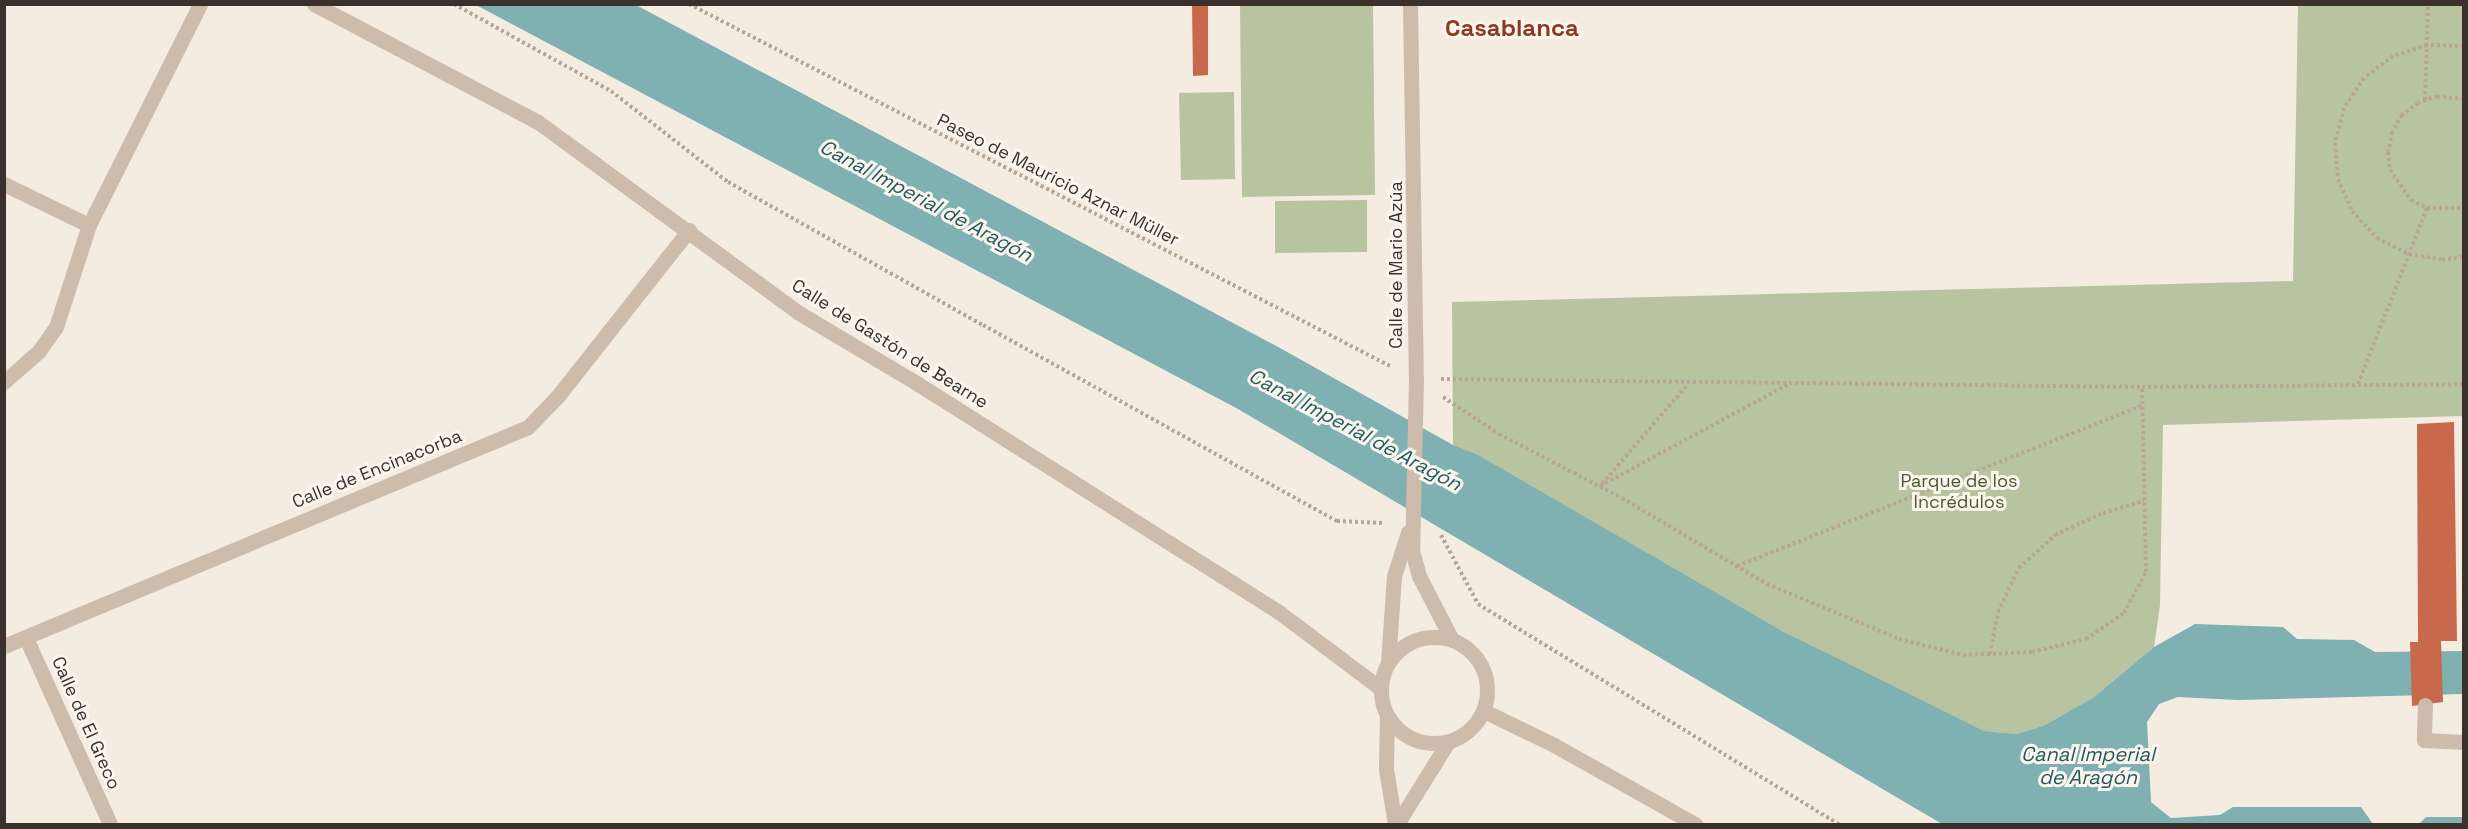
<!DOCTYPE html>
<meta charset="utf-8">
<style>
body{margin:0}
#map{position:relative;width:2468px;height:829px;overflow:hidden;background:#f4ebe1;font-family:"Space Grotesk",sans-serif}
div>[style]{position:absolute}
.green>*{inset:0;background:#b8c4a0}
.water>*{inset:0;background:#7fb0b2}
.building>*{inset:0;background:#c8694b}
.path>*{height:4px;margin-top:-2px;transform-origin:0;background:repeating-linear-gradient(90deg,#b9a596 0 3px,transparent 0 6px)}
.minor>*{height:15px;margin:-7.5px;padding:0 7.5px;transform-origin:7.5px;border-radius:7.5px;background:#cdbbac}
.minor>.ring{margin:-7.5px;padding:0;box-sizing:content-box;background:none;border:15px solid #cdbbac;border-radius:50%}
span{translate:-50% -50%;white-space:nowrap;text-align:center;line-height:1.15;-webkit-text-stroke:6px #fbf5ee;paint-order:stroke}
.street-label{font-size:18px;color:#3b302b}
.park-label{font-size:18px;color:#4a5a2e}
.water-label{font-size:20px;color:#1f5a5e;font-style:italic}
.district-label{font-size:24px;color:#8c3b22;font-weight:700}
.frame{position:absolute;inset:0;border:6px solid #3b302b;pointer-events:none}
</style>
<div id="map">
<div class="green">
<i style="clip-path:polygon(1240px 5px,1373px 5px,1375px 195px,1242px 197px)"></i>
<i style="clip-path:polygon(2298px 5px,2463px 5px,2463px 416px,2163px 425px,2160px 605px,2154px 647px,2094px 697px,2045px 725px,2017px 734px,1984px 731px,1948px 716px,1782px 631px,1453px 445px,1452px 302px,2293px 281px)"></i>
<i style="clip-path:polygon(1234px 92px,1235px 179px,1181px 180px,1179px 93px)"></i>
<i style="clip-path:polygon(1367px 200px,1367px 252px,1275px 253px,1275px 201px)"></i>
</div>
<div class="water">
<i style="clip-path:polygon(476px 5px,636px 5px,1280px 348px,1453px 445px,1478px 455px,1782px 631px,1984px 731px,2017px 734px,2045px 725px,2094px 697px,2154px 647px,2195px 624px,2283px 627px,2297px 639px,2354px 640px,2375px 652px,2463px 651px,2463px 694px,2237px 700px,2178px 697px,2159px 704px,2147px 722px,2151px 802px,2171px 818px,2220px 815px,2233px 807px,2361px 807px,2373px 824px,2405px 824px,1942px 824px,1238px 409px)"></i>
<i style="clip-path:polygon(2426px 817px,2463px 817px,2463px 824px,2419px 824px)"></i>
</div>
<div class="building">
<i style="clip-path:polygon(1192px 4px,1208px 4px,1208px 75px,1193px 76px)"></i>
<i style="clip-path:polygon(2454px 422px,2457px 641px,2441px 641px,2443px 702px,2412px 706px,2410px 642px,2418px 642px,2417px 424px)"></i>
</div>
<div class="path">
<i style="left:454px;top:4px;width:179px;rotate:29deg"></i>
<i style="left:611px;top:91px;width:148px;rotate:37.9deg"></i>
<i style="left:728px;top:182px;width:292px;rotate:29.3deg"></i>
<i style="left:983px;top:325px;width:405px;rotate:29deg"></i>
<i style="left:1337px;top:521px;width:46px;rotate:2.5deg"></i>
<i style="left:689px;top:4px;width:789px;rotate:27.31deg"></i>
<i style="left:2464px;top:46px;width:37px;rotate:-178deg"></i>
<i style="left:2427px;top:45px;width:36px;rotate:162deg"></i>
<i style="left:2393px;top:56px;width:36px;rotate:143deg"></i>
<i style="left:2364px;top:78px;width:36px;rotate:124deg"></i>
<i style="left:2344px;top:108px;width:36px;rotate:104deg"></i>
<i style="left:2335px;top:143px;width:36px;rotate:85deg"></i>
<i style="left:2338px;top:179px;width:35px;rotate:66deg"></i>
<i style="left:2352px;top:211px;width:37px;rotate:47deg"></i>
<i style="left:2377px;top:238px;width:36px;rotate:27deg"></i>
<i style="left:2409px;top:254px;width:34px;rotate:10deg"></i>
<i style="left:2442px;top:260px;width:22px;rotate:-10deg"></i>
<i style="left:2464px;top:99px;width:27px;rotate:-174deg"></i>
<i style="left:2437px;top:96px;width:20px;rotate:160deg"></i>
<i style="left:2418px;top:103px;width:20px;rotate:143deg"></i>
<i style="left:2402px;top:115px;width:20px;rotate:120deg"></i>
<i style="left:2392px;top:132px;width:20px;rotate:101deg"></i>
<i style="left:2388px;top:152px;width:18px;rotate:84deg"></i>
<i style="left:2390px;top:170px;width:37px;rotate:55deg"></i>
<i style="left:2411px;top:200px;width:18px;rotate:27deg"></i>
<i style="left:2427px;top:208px;width:37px"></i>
<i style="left:2425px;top:100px;width:96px;rotate:-88.2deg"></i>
<i style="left:1441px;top:379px;width:701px;rotate:0.65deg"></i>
<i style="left:2142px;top:387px;width:322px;rotate:-0.5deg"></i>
<i style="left:2358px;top:384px;width:189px;rotate:-68.6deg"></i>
<i style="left:1443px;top:397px;width:67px;rotate:33.5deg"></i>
<i style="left:1499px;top:434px;width:139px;rotate:27.5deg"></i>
<i style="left:1622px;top:498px;width:169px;rotate:30.7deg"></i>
<i style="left:1767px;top:584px;width:143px;rotate:22.6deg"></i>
<i style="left:1899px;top:639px;width:66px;rotate:14deg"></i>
<i style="left:1963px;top:655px;width:69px;rotate:-2.5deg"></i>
<i style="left:2032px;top:652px;width:56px;rotate:-13.5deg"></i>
<i style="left:2086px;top:639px;width:46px;rotate:-34.4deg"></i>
<i style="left:2124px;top:613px;width:47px;rotate:-61.8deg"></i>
<i style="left:2146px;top:572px;width:185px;rotate:-91.2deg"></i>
<i style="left:1602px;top:484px;width:133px;rotate:-49.3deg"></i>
<i style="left:1600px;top:486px;width:215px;rotate:-28.4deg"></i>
<i style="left:1441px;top:535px;width:78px;rotate:61.8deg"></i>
<i style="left:1478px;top:604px;width:423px;rotate:31.4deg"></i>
<i style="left:1737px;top:566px;width:437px;rotate:-21.6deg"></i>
<i style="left:1990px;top:654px;width:43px;rotate:-79.2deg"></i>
<i style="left:1998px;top:612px;width:49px;rotate:-64.5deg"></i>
<i style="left:2019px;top:568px;width:49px;rotate:-42.5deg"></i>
<i style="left:2055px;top:535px;width:53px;rotate:-24.6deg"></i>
<i style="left:2103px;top:513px;width:43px;rotate:-16.3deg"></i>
</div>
<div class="minor">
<i style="left:314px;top:4px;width:253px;rotate:27.8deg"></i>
<i style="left:538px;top:122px;width:323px;rotate:36.2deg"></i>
<i style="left:799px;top:313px;width:139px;rotate:30.8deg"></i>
<i style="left:918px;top:384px;width:428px;rotate:32.3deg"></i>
<i style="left:1280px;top:613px;width:125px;rotate:36.9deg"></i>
<i style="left:1410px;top:4px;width:375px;rotate:89.1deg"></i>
<i style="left:1416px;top:379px;width:171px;rotate:91.3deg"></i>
<i style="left:1412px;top:550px;width:27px;rotate:75deg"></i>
<i style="left:1419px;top:576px;width:72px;rotate:62.7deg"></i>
<i style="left:4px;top:184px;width:94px;rotate:25.8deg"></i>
<i style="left:4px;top:382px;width:47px;rotate:-41.5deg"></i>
<i style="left:39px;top:351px;width:29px;rotate:-55deg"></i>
<i style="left:56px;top:327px;width:107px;rotate:-72.1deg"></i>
<i style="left:89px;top:225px;width:247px;rotate:-63.3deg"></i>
<i class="ring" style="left:1381px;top:637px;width:91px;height:91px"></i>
<i style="left:26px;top:638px;width:204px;rotate:65.7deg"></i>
<i style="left:4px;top:646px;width:568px;rotate:-22.68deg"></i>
<i style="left:528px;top:427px;width:42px;rotate:-46deg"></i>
<i style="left:557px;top:397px;width:213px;rotate:-51.7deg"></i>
<i style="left:1388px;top:662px;width:86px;rotate:-86deg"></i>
<i style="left:1394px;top:576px;width:46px;rotate:-72.3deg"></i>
<i style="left:2425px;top:705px;width:35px;rotate:92deg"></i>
<i style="left:2424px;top:740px;width:40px;rotate:2.9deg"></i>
<i style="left:1484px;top:711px;width:78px;rotate:25.9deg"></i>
<i style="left:1554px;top:745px;width:162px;rotate:29.3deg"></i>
<i style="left:1387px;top:716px;width:53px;rotate:91.1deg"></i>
<i style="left:1386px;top:769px;width:56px;rotate:80.7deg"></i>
<i style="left:1397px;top:824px;width:97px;rotate:-58.1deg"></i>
</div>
<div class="street-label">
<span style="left:1058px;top:180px;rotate:27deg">Paseo de Mauricio Aznar Müller</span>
<span style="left:1396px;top:265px;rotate:-90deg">Calle de Mario Azúa</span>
<span style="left:890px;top:344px;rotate:32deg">Calle de Gastón de Bearne</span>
<span style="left:377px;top:469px;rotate:-22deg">Calle de Encinacorba</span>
<span style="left:86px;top:723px;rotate:66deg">Calle de El Greco</span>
</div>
<div class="park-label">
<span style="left:1959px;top:492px">Parque de los<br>Incrédulos</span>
</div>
<div class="water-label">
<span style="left:926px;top:201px;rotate:28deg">Canal Imperial de Aragón</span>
<span style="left:1355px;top:430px;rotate:28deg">Canal Imperial de Aragón</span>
<span style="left:2088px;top:766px">Canal Imperial<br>de Aragón</span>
</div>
<div class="district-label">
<span style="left:1512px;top:28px">Casablanca</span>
</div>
<div class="frame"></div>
</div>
